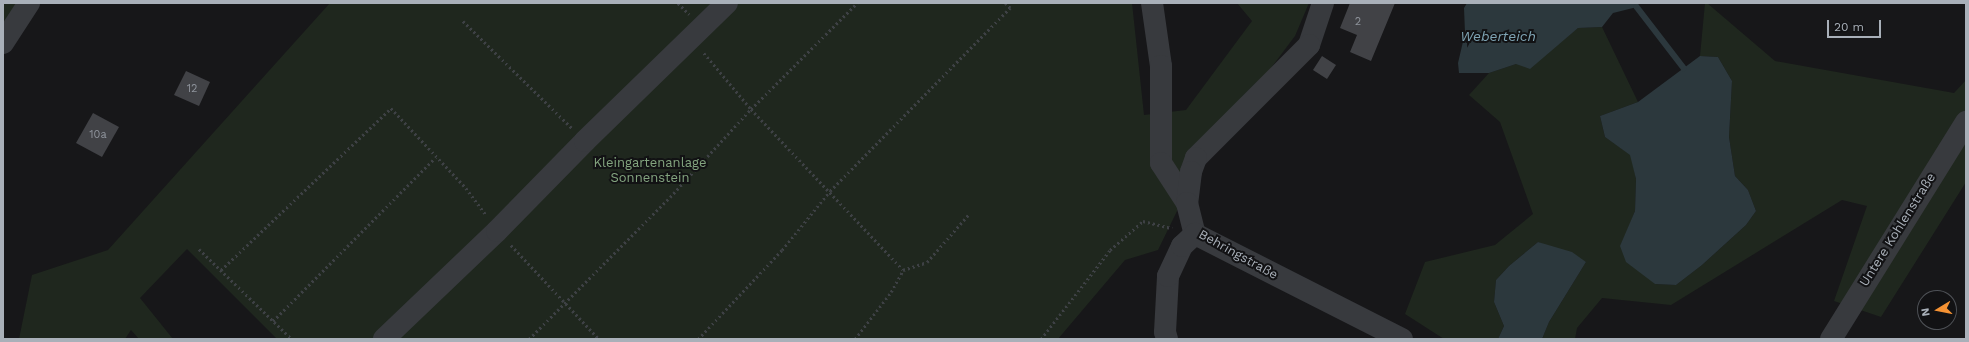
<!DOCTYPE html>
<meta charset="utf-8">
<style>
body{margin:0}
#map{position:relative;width:1969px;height:342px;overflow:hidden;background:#171719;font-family:"Work Sans",sans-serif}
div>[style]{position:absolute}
.green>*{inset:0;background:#1f271e}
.water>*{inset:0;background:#2c383d}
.stream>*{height:5.5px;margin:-2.75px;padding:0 2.75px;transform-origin:2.75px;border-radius:2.75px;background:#2c383d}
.building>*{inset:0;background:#414246}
.path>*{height:2.5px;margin-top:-1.25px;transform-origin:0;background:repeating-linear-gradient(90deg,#3e4145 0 2px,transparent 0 5px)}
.minor>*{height:22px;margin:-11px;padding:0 11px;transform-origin:11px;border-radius:11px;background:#383a3e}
span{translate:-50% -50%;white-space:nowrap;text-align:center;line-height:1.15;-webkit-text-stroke:4px #121214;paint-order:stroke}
.number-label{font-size:11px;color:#8f949c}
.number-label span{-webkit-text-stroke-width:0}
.park-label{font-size:13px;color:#83a47f}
.street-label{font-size:13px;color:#a9b0b9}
.water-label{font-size:14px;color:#7fa4b4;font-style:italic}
.frame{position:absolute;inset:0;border:4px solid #a9b0b9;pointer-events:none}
.north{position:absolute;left:1917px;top:290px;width:40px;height:40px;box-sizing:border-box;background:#121214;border:1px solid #4e5156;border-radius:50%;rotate:260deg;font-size:11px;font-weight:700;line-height:16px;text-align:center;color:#a9b0b9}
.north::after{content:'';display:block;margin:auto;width:14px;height:18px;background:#f59233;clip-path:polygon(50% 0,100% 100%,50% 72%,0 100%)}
.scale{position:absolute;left:1827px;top:20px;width:54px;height:18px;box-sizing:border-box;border:2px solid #a9b0b9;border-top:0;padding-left:5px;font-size:12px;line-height:14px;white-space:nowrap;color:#a9b0b9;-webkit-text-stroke:3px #121214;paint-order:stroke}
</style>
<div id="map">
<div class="green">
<i style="clip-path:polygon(3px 3px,23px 3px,3px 33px)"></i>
<i style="clip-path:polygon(330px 3px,1132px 3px,1144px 115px,1186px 110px,1252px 21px,1237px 3px,1309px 3px,1295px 36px,1202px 160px,1158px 250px,1125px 260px,1058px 339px,277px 339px,187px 249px,140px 298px,173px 339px,139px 339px,131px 330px,125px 339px,19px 339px,32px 275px,108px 250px)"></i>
<i style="clip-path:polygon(1705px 3px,1707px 3px,1775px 61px,1954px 93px,1966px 80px,1966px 182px,1881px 317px,1834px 301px,1867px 206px,1842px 200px,1671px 305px,1602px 298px,1577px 328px,1575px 339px,1542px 339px,1549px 322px,1586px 262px,1538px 242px,1509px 266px,1496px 280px,1494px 302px,1504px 326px,1498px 339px,1444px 339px,1405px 314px,1425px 262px,1495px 245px,1533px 214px,1500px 122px,1469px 95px,1489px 73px,1516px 64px,1557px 45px,1578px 28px,1602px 27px,1638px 102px,1600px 116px,1605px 137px,1631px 155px,1636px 179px,1635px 211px,1621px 247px,1655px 284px,1676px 285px,1702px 265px,1746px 225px,1756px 211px,1748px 190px,1735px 176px,1729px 137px,1732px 81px,1718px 57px,1700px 56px)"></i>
</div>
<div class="water">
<i style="clip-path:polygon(1467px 3px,1639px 3px,1637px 7px,1613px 13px,1602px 27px,1578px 28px,1530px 69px,1516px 64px,1489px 73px,1459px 73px,1458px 63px,1465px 33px,1464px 8px)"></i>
<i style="clip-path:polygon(1700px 56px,1718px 57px,1732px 81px,1729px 137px,1735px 176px,1748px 190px,1756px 211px,1746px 225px,1702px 265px,1676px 285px,1655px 284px,1626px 262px,1620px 246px,1635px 211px,1636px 179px,1630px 155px,1605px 137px,1600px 116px,1638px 102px)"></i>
<i style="clip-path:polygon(1538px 242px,1572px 252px,1586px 262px,1549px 322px,1542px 339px,1498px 339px,1504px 326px,1494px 302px,1496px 280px,1509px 266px)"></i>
</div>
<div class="stream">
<i style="left:1637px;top:7px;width:77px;rotate:52.4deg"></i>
</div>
<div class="building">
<i style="clip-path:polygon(1350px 3px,1395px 3px,1371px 61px,1350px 52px,1357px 35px,1340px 28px)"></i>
<i style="clip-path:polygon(1322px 56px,1336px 65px,1327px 79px,1313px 70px)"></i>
<i style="clip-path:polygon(186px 71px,210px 82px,199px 106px,174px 95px)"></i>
<i style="clip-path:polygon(93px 113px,119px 127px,102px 157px,76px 143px)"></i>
</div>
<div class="path">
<i style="left:678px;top:3px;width:16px;rotate:45deg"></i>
<i style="left:463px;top:21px;width:153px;rotate:44.5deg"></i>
<i style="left:704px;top:53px;width:73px;rotate:50deg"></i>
<i style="left:751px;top:109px;width:221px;rotate:46.6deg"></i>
<i style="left:511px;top:245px;width:129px;rotate:46.9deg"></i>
<i style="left:199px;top:249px;width:129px;rotate:44.1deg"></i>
<i style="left:221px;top:270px;width:235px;rotate:-43.6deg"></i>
<i style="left:391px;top:108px;width:110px;rotate:46.8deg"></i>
<i style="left:466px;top:188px;width:34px;rotate:53deg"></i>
<i style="left:273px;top:321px;width:231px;rotate:-45.2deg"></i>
<i style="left:529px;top:339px;width:200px;rotate:-45.2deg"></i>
<i style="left:670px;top:197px;width:120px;rotate:-47.4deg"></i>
<i style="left:751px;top:109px;width:150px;rotate:-45deg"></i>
<i style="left:698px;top:339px;width:122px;rotate:-46.7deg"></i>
<i style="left:782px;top:250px;width:76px;rotate:-50.9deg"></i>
<i style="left:830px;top:191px;width:257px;rotate:-45.5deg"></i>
<i style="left:1010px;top:8px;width:7px;rotate:-135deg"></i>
<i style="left:855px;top:339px;width:59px;rotate:-52.5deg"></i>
<i style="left:891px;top:292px;width:25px;rotate:-61deg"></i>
<i style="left:903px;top:270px;width:25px;rotate:-18deg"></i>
<i style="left:927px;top:262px;width:64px;rotate:-48.8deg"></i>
<i style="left:1041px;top:339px;width:113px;rotate:-52.2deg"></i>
<i style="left:1110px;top:250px;width:44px;rotate:-41.3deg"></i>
<i style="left:1143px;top:221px;width:30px;rotate:14deg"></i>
</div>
<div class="minor">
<i style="left:1152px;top:3px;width:64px;rotate:81.9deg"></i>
<i style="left:1161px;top:66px;width:97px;rotate:90deg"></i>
<i style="left:1161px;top:163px;width:48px;rotate:57deg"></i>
<i style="left:1323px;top:3px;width:44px;rotate:108.4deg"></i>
<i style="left:1309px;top:45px;width:160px;rotate:135deg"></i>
<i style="left:1196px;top:158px;width:15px;rotate:110deg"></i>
<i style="left:1191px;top:172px;width:31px;rotate:97deg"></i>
<i style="left:1187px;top:203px;width:32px;rotate:76deg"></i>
<i style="left:1195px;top:234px;width:232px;rotate:26.9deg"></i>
<i style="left:3px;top:43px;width:48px;rotate:-57deg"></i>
<i style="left:384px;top:339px;width:156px;rotate:-43.7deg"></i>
<i style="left:497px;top:231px;width:126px;rotate:-45.6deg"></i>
<i style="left:585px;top:141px;width:198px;rotate:-44.2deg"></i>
<i style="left:1167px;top:339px;width:7px;rotate:-106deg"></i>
<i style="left:1165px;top:332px;width:56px;rotate:-86.9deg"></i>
<i style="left:1168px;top:276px;width:33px;rotate:-65deg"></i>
<i style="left:1182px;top:246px;width:18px;rotate:-43deg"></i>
<i style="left:1831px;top:339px;width:256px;rotate:-58.1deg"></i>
</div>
<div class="number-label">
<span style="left:1358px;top:22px">2</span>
<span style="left:192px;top:89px">12</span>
<span style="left:98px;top:135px">10a</span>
</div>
<div class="park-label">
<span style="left:650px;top:171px">Kleingartenanlage<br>Sonnenstein</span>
</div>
<div class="street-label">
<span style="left:1898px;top:230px;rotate:-58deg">Untere Kohlenstraße</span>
<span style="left:1238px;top:255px;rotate:29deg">Behringstraße</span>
</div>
<div class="water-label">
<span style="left:1498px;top:36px">Weberteich</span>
</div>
<div class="frame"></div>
<div class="north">N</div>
<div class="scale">20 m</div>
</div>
